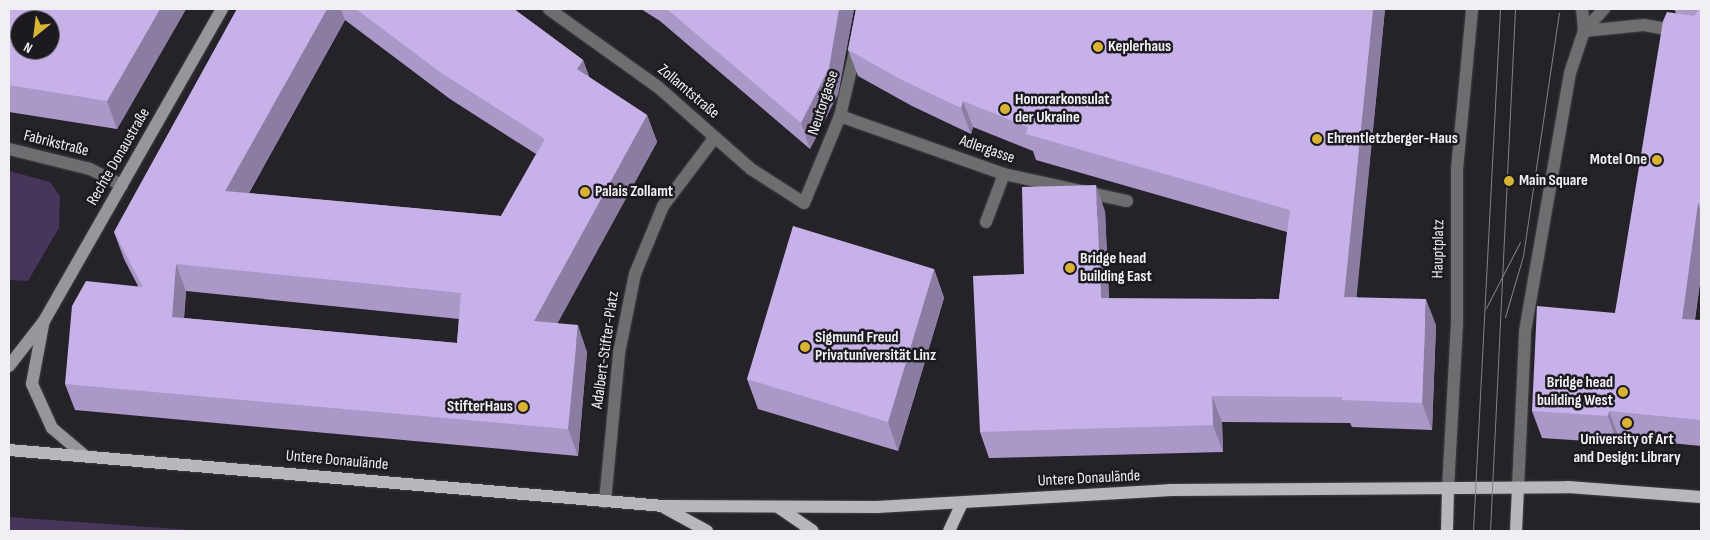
<!DOCTYPE html>
<meta charset="utf-8">
<style>
body{margin:0}
#map{position:relative;width:1710px;height:540px;overflow:hidden;background:#252329;font-family:"Sofia Sans Condensed",sans-serif}
div>[style]{position:absolute}
.green>*{inset:0;background:#45365a}
.roads{filter:drop-shadow(0 0 1px #424045) drop-shadow(0 0 1px #424045)}
.pedestrian>*{height:12px;margin:-6px;padding:0 6px;transform-origin:6px;border-radius:6px;background:#6e6d70}
.minor>*{height:12px;margin:-6px;padding:0 6px;transform-origin:6px;border-radius:6px;background:#6e6d70}
.secondary>*{height:12px;margin:-6px;padding:0 6px;transform-origin:6px;border-radius:6px;background:#98969c}
.primary>*{height:12px;margin:-6px;padding:0 6px;transform-origin:6px;border-radius:6px;background:#b9b6bd}
.tram>*{height:1px;margin:-0.5px;padding:0 0.5px;transform-origin:0.5px;border-radius:0.5px;background:#848287}
.wall>*{inset:0;background:#aa99c8}
.shaded-wall>*{inset:0;background:#8b7da2}
.building>*{inset:0;background:#c6b2e8}
.dots>*{width:14px;height:14px;translate:-50% -50%;box-sizing:border-box;border:2px solid #1c1a20;border-radius:50%}
span{translate:-50% -50%;white-space:nowrap;text-align:center;line-height:1.15;-webkit-text-stroke:5px #1c1a20;paint-order:stroke}
.poi-label{font-size:16px;color:#f1eff4;font-weight:700}
.left{translate:0 -50%;text-align:left}
.right{translate:-100% -50%;text-align:right}
.street-label{font-size:16px;color:#f1eff4}
.frame{position:absolute;inset:0;border:10px solid #f1eff4;pointer-events:none}
.north{position:absolute;left:10px;top:10px;width:50px;height:50px;box-sizing:border-box;background:#1c1a20;border:1px solid #716f75;border-radius:50%;rotate:209deg;font-size:14px;font-weight:700;line-height:20px;text-align:center;color:#f1eff4}
.north::after{content:'';display:block;margin:auto;width:18px;height:22px;background:#d9b434;clip-path:polygon(50% 0,100% 100%,50% 72%,0 100%)}
</style>
<div id="map">
<div class="green">
<i style="clip-path:polygon(9px 171px,50px 182px,60px 196px,59px 228px,28px 281px,9px 280px)"></i>
<i style="clip-path:polygon(9px 517px,37px 519px,206px 531px,9px 531px)"></i>
</div>
<div class="roads">
<div class="pedestrian">
<i style="left:1584px;top:31px;width:60px;rotate:-5.7deg"></i>
<i style="left:1644px;top:25px;width:58px;rotate:10deg"></i>
<i style="left:1584px;top:31px;width:30px;rotate:-48deg"></i>
<i style="left:840px;top:116px;width:174px;rotate:19.5deg"></i>
<i style="left:1004px;top:174px;width:126px;rotate:12.4deg"></i>
<i style="left:986px;top:222px;width:51px;rotate:-69.4deg"></i>
</div>
<div class="minor">
<i style="left:549px;top:9px;width:134px;rotate:35.6deg"></i>
<i style="left:658px;top:87px;width:124px;rotate:41.4deg"></i>
<i style="left:751px;top:169px;width:63px;rotate:32.7deg"></i>
<i style="left:804px;top:203px;width:94px;rotate:-67.5deg"></i>
<i style="left:840px;top:116px;width:70px;rotate:-76.8deg"></i>
<i style="left:9px;top:149px;width:83px;rotate:13.9deg"></i>
<i style="left:90px;top:169px;width:36px;rotate:27deg"></i>
<i style="left:1518px;top:488px;width:157px;rotate:-87.4deg"></i>
<i style="left:1525px;top:331px;width:262px;rotate:-80.1deg"></i>
<i style="left:1570px;top:73px;width:44px;rotate:-71.6deg"></i>
<i style="left:1584px;top:31px;width:22px;rotate:-95deg"></i>
<i style="left:1448px;top:489px;width:164px;rotate:-86.9deg"></i>
<i style="left:1457px;top:325px;width:156px;rotate:-90deg"></i>
<i style="left:1457px;top:169px;width:161px;rotate:-84.6deg"></i>
<i style="left:605px;top:502px;width:150px;rotate:-84.6deg"></i>
<i style="left:619px;top:353px;width:81px;rotate:-78.6deg"></i>
<i style="left:635px;top:274px;width:74px;rotate:-67.6deg"></i>
<i style="left:663px;top:206px;width:86px;rotate:-53deg"></i>
</div>
<div class="secondary">
<i style="left:43px;top:325px;width:60px;rotate:100.6deg"></i>
<i style="left:32px;top:384px;width:48px;rotate:65.6deg"></i>
<i style="left:52px;top:428px;width:42px;rotate:40.2deg"></i>
<i style="left:9px;top:366px;width:57px;rotate:-52.1deg"></i>
<i style="left:44px;top:321px;width:359px;rotate:-60.3deg"></i>
</div>
<div class="primary">
<i style="left:9px;top:450px;width:656px;rotate:4.89deg"></i>
<i style="left:663px;top:506px;width:214px;rotate:0.3deg"></i>
<i style="left:877px;top:507px;width:295px;rotate:-3.3deg"></i>
<i style="left:1172px;top:490px;width:396px;rotate:-0.4deg"></i>
<i style="left:1568px;top:487px;width:133px;rotate:4.3deg"></i>
<i style="left:778px;top:507px;width:42px;rotate:34.4deg"></i>
<i style="left:665px;top:508px;width:48px;rotate:28.7deg"></i>
<i style="left:949px;top:531px;width:31px;rotate:-65deg"></i>
<i style="left:1447px;top:531px;width:42px;rotate:-88.6deg"></i>
<i style="left:1516px;top:531px;width:43px;rotate:-87.3deg"></i>
</div>
</div>
<div class="tram">
<i style="left:1486px;top:308px;width:74px;rotate:-62.7deg"></i>
<i style="left:1505px;top:317px;width:64px;rotate:-73.6deg"></i>
<i style="left:1523px;top:256px;width:246px;rotate:-81.6deg"></i>
<i style="left:1473px;top:531px;width:523px;rotate:-87.04deg"></i>
<i style="left:1490px;top:531px;width:523px;rotate:-87.26deg"></i>
</div>
<div class="wall">
<i style="clip-path:polygon(9px 9px,186px 9px,117px 129px,9px 112px)"></i>
<i style="clip-path:polygon(evenodd,237px 9px,514px 9px,583px 60px,589px 77px,647px 115px,657px 142px,557px 323px,587px 352px,578px 456px,75px 410px,65px 384px,138px 286px,124px 259px,114px 232px,237px 9px,345px 20px,450px 99px,536px 154px,501px 216px,249px 193px,345px 20px,237px 9px,186px 291px,459px 319px,457px 343px,184px 318px,186px 291px)"></i>
<i style="clip-path:polygon(641px 9px,854px 9px,838px 94px,810px 149px,660px 21px)"></i>
<i style="clip-path:polygon(856px 9px,1385px 9px,1356px 297px,1436px 325px,1432px 430px,1352px 427px,1350px 423px,1222px 422px,1223px 452px,989px 458px,980px 432px,1024px 274px,1105px 211px,1109px 299px,1279px 299px,1287px 232px,1036px 160px,1033px 151px,973px 127px,971px 134px,912px 106px,858px 76px,848px 50px)"></i>
<i style="clip-path:polygon(1674px 9px,1701px 9px,1701px 275px,1695px 320px,1701px 320px,1701px 446px,1619px 438px,1617px 443px,1542px 438px,1532px 411px,1615px 313px,1676px 13px)"></i>
<i style="clip-path:polygon(934px 269px,944px 298px,898px 451px,758px 409px,747px 379px)"></i>
</div>
<div class="shaded-wall">
<i style="clip-path:polygon(160px 9px,186px 9px,117px 129px,107px 101px)"></i>
<i style="clip-path:polygon(327px 9px,341px 9px,345px 20px,235px 218px,225px 191px)"></i>
<i style="clip-path:polygon(839px 9px,854px 9px,838px 94px,810px 149px,801px 123px)"></i>
<i style="clip-path:polygon(1373px 9px,1385px 9px,1354px 323px,1344px 297px)"></i>
<i style="clip-path:polygon(583px 60px,593px 87px,577px 69px)"></i>
<i style="clip-path:polygon(963px 101px,973px 127px,971px 134px,961px 108px)"></i>
<i style="clip-path:polygon(647px 115px,657px 142px,544px 348px,534px 321px)"></i>
<i style="clip-path:polygon(1096px 185px,1105px 211px,1110px 325px,1101px 298px)"></i>
<i style="clip-path:polygon(1698px 203px,1701px 213px,1701px 275px,1691px 345px,1682px 319px)"></i>
<i style="clip-path:polygon(176px 264px,186px 291px,182px 344px,172px 317px)"></i>
<i style="clip-path:polygon(934px 269px,944px 298px,898px 451px,888px 422px)"></i>
<i style="clip-path:polygon(1426px 299px,1436px 325px,1432px 430px,1422px 403px)"></i>
<i style="clip-path:polygon(578px 325px,587px 352px,578px 456px,568px 429px)"></i>
<i style="clip-path:polygon(1212px 396px,1222px 422px,1223px 452px,1213px 425px)"></i>
<i style="clip-path:polygon(1609px 411px,1619px 438px,1617px 443px,1608px 416px)"></i>
</div>
<div class="building">
<i style="clip-path:polygon(evenodd,9px 9px,160px 9px,107px 101px,9px 85px,9px 9px,20px 20px,50px 20px,50px 50px,20px 50px,20px 20px)"></i>
<i style="clip-path:polygon(evenodd,237px 9px,327px 9px,225px 191px,501px 216px,545px 139px,440px 72px,356px 9px,514px 9px,583px 60px,577px 69px,647px 115px,534px 321px,578px 325px,568px 429px,65px 384px,72px 306px,86px 281px,143px 287px,114px 232px,237px 9px,176px 264px,461px 293px,457px 343px,172px 317px,176px 264px)"></i>
<i style="clip-path:polygon(667px 9px,839px 9px,829px 68px,801px 123px)"></i>
<i style="clip-path:polygon(856px 9px,1373px 9px,1344px 297px,1426px 299px,1422px 403px,1342px 400px,1342px 397px,1212px 396px,1213px 425px,980px 432px,973px 276px,1024px 274px,1022px 187px,1096px 185px,1101px 298px,1279px 299px,1290px 210px,1026px 134px,1028px 127px,963px 101px,961px 108px,902px 80px,848px 50px)"></i>
<i style="clip-path:polygon(1699px 9px,1701px 9px,1701px 204px,1698px 203px,1682px 319px,1701px 320px,1701px 420px,1609px 411px,1608px 416px,1532px 411px,1537px 306px,1615px 313px,1663px 21px,1667px 12px,1694px 16px)"></i>
<i style="clip-path:polygon(793px 226px,934px 269px,888px 422px,747px 379px)"></i>
</div>
<div class="dots">
<i style="left:1098px;top:47px;background:#d9b434"></i>
<i style="left:1005px;top:109px;background:#d9b434"></i>
<i style="left:1317px;top:139px;background:#d9b434"></i>
<i style="left:1657px;top:160px;background:#d9b434"></i>
<i style="left:1509px;top:181px;background:#d9b434"></i>
<i style="left:585px;top:192px;background:#d9b434"></i>
<i style="left:1070px;top:268px;background:#d9b434"></i>
<i style="left:805px;top:347px;background:#d9b434"></i>
<i style="left:1623px;top:392px;background:#d9b434"></i>
<i style="left:523px;top:407px;background:#d9b434"></i>
<i style="left:1627px;top:423px;background:#d9b434"></i>
</div>
<div class="poi-label">
<span class="left" style="left:1108px;top:47px">Keplerhaus</span>
<span class="left" style="left:1015px;top:109px">Honorarkonsulat<br>der Ukraine</span>
<span class="left" style="left:1327px;top:139px">Ehrentletzberger-Haus</span>
<span class="right" style="left:1647px;top:160px">Motel One</span>
<span class="left" style="left:1519px;top:181px">Main Square</span>
<span class="left" style="left:595px;top:192px">Palais Zollamt</span>
<span class="left" style="left:1080px;top:268px">Bridge head<br>building East</span>
<span class="left" style="left:815px;top:347px">Sigmund Freud<br>Privatuniversität Linz</span>
<span class="right" style="left:1613px;top:392px">Bridge head<br>building West</span>
<span class="right" style="left:513px;top:407px">StifterHaus</span>
<span style="left:1627px;top:449px">University of Art<br>and Design: Library</span>
</div>
<div class="street-label">
<span style="left:688px;top:92px;rotate:40deg">Zollamtstraße</span>
<span style="left:824px;top:103px;rotate:-72deg">Neutorgasse</span>
<span style="left:56px;top:144px;rotate:14deg">Fabrikstraße</span>
<span style="left:987px;top:150px;rotate:19deg">Adlergasse</span>
<span style="left:119px;top:157px;rotate:-60deg">Rechte Donaustraße</span>
<span style="left:1439px;top:249px;rotate:-89deg">Hauptplatz</span>
<span style="left:606px;top:350px;rotate:-82deg">Adalbert-Stifter-Platz</span>
<span style="left:337px;top:461px;rotate:5deg">Untere Donaulände</span>
<span style="left:1089px;top:479px;rotate:-3deg">Untere Donaulände</span>
</div>
<div class="frame"></div>
<div class="north">N</div>
</div>
